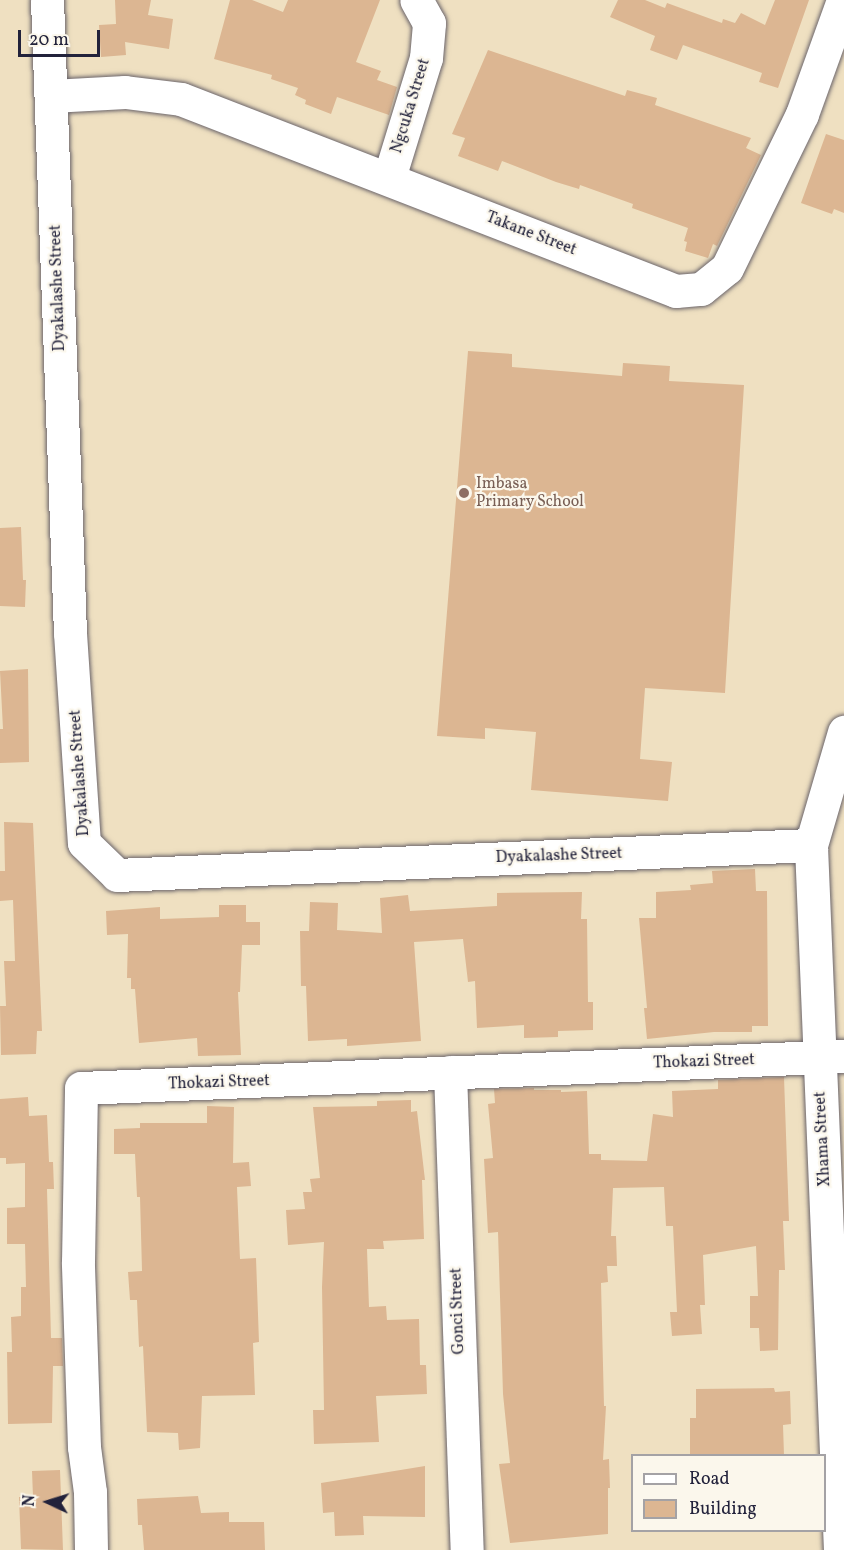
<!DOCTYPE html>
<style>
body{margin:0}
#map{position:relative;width:844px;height:1550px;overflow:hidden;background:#efe0c1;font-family:Vollkorn,serif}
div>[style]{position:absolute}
.building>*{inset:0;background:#dcb692}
.roads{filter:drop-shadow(0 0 2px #6a646a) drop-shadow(0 0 2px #6a646a)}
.street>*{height:33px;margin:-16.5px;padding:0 16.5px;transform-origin:16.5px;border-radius:16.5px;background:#fff}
.dots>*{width:16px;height:16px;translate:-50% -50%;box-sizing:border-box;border:3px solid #fbf7ec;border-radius:50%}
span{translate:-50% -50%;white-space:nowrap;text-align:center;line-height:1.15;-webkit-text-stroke:4.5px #fbf7ec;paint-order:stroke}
.street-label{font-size:16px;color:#22223b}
.education-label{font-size:16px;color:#785e54}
.left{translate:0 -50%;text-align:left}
.legend{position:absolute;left:631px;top:1454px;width:195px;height:78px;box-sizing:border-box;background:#fbf7ec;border:2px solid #a4a2a5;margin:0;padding:8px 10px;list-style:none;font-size:18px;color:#22223b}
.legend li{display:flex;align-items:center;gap:12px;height:30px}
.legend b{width:30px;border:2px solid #a4a2a5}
.north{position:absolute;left:18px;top:1472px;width:60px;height:60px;-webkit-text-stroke:4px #fbf7ec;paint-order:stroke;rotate:274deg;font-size:16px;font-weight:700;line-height:24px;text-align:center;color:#22223b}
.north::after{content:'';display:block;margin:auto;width:21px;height:27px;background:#22223b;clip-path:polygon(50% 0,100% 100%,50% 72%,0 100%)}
.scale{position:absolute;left:18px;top:30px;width:82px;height:27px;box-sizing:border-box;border:3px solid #22223b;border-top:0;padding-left:8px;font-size:18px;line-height:21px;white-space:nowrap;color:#22223b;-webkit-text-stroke:4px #fbf7ec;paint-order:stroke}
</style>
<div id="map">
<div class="building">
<i style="clip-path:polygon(115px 0,151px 0,148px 15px,173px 19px,169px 49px,125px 42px,126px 55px,101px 57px,99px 25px,116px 24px)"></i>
<i style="clip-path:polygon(230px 0,252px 0,283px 12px,288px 0,380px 0,356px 62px,381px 71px,377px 80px,397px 87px,389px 115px,337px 97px,331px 114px,305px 104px,306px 100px,295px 95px,298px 88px,271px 79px,272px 75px,214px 59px)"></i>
<i style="clip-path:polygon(618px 0,645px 0,665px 8px,667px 3px,722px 23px,723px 19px,735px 23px,741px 13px,765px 25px,775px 0,809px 0,778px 88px,759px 82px,762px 73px,683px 45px,677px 60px,650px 50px,655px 36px,610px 17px)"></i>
<i style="clip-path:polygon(488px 50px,625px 96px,627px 90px,657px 98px,655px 105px,751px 138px,746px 148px,761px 155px,717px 246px,713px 244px,708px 258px,685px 251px,687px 242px,684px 241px,688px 228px,632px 208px,633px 204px,580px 185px,579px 189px,556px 182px,502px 161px,498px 171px,458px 156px,465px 138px,452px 134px)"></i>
<i style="clip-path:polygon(826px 134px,844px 140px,844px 213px,834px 209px,832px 214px,801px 203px)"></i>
<i style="clip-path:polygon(468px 351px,512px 354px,512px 367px,622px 376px,623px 363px,670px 366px,669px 381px,744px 385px,725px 693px,645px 688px,640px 759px,672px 762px,668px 801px,531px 790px,536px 732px,485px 728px,485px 739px,437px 736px)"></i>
<i style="clip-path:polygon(21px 527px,23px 580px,26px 580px,25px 607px,0 606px,0 528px)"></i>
<i style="clip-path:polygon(28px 669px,29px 762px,0 763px,0 729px,3px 729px,0 671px)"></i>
<i style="clip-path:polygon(4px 822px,33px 823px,42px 1031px,37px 1031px,36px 1054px,1px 1055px,0 1006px,6px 1006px,4px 961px,15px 961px,13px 900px,0 901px,0 871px,5px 871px)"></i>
<i style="clip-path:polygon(755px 869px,756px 891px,767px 891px,768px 1026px,752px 1026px,752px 1032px,714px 1032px,647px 1039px,644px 1008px,647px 1008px,639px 918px,656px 918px,656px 892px,691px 890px,690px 885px,713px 883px,712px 871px)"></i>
<i style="clip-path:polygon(582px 892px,581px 919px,587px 919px,588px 1002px,593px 1002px,593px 1030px,558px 1031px,558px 1037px,524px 1038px,524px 1025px,477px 1028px,475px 981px,468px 982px,463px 939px,414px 942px,421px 1041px,347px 1046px,347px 1039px,308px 1041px,306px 986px,301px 986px,300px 931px,309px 931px,310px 902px,338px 903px,337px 930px,382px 933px,380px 898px,408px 895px,410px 911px,497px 906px,497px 893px)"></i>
<i style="clip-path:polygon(219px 905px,246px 905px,246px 922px,260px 922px,260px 945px,242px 945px,240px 992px,238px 992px,241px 1055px,198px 1056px,197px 1038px,139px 1043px,135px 989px,131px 989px,131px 978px,127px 978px,128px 934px,107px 935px,106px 911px,160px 907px,160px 919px,219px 917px)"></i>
<i style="clip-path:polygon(784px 1077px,789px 1221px,783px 1221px,785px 1270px,779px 1270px,778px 1350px,760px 1351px,759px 1328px,750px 1328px,750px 1296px,758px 1296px,756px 1246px,703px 1255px,705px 1305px,700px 1305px,702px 1334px,672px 1336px,670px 1312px,677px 1312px,673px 1226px,666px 1226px,664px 1187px,613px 1188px,611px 1236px,616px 1236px,617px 1266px,607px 1266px,608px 1282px,601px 1283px,604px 1406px,606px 1406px,603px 1460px,609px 1459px,610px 1488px,608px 1488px,608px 1534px,510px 1543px,499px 1464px,510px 1463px,503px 1394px,498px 1232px,488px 1233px,484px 1159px,493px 1158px,488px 1104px,495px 1103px,494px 1089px,534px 1088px,534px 1090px,561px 1090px,561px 1092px,587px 1091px,589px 1154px,601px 1154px,601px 1160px,647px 1161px,653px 1114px,673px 1117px,672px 1091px,718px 1089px,718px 1080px)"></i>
<i style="clip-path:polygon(28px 1097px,29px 1116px,47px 1115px,49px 1162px,53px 1162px,54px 1189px,47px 1189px,51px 1338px,62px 1338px,63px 1366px,53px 1366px,52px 1423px,8px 1424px,7px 1352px,12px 1352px,11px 1317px,21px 1316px,21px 1287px,26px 1287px,25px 1244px,7px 1244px,7px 1208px,25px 1207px,25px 1163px,6px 1164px,6px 1158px,0 1158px,0 1099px)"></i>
<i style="clip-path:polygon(411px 1100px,411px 1112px,417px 1111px,425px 1180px,422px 1180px,424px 1239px,383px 1241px,384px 1249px,367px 1249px,369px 1307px,386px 1306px,387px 1320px,419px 1319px,420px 1365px,426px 1365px,427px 1394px,376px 1396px,379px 1442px,314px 1444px,313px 1410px,324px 1410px,322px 1287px,324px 1242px,288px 1245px,286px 1210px,305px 1209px,303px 1192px,312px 1192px,310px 1179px,320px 1178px,313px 1107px,377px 1106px,377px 1101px)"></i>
<i style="clip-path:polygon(207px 1106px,234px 1107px,233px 1163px,249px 1162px,251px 1186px,237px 1187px,240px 1259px,256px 1258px,259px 1342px,253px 1343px,255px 1395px,202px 1396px,200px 1448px,179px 1450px,178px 1433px,147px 1432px,143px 1346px,139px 1347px,137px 1300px,130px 1300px,128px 1272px,142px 1271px,140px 1197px,137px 1197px,135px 1154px,114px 1154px,114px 1129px,140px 1128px,140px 1123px,207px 1123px)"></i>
<i style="clip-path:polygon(774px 1388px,775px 1392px,790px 1391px,791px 1424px,783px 1425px,784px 1455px,690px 1455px,690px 1418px,696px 1418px,696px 1389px)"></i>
<i style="clip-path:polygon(425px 1466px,425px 1517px,363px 1516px,364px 1535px,335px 1536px,334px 1512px,323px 1513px,321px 1483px)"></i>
<i style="clip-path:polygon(60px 1470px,63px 1550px,21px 1549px,19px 1497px,33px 1497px,32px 1471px)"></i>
<i style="clip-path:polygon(198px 1496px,201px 1513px,229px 1512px,229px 1522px,264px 1522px,265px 1550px,144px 1550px,142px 1525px,138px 1525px,137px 1499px)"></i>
</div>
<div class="roads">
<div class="street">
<i style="left:47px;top:0;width:633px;rotate:87.92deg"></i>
<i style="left:70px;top:633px;width:210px;rotate:86.2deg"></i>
<i style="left:84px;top:843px;width:46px;rotate:44.1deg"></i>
<i style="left:117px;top:875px;width:695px;rotate:-2.48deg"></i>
<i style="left:51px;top:96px;width:74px;rotate:-3.1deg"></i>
<i style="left:125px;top:92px;width:56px;rotate:7.1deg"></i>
<i style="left:181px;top:99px;width:531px;rotate:21.2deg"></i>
<i style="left:676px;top:291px;width:25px;rotate:-5deg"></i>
<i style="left:701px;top:289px;width:33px;rotate:-39deg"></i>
<i style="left:727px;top:268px;width:171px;rotate:-64deg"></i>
<i style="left:802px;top:114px;width:121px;rotate:-70.2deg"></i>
<i style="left:389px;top:178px;width:126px;rotate:-72.9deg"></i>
<i style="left:426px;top:58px;width:35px;rotate:-85deg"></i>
<i style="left:429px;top:23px;width:26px;rotate:-119deg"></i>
<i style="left:450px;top:1072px;width:478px;rotate:88deg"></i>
<i style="left:91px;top:1550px;width:58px;rotate:-91deg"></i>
<i style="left:90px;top:1492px;width:45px;rotate:-97.6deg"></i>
<i style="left:84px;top:1447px;width:185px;rotate:-91.9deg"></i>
<i style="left:78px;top:1262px;width:174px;rotate:-89deg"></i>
<i style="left:81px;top:1088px;width:764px;rotate:-2.4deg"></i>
<i style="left:840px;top:1550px;width:706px;rotate:-92.36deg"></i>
<i style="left:811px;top:845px;width:118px;rotate:-73.7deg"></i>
</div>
</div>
<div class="dots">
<i style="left:464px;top:493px;background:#8d6e63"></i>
</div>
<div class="street-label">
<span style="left:411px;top:106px;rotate:-73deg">Ngcuka Street</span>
<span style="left:531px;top:234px;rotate:21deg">Takane Street</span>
<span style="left:58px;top:288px;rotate:-92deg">Dyakalashe Street</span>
<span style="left:80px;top:773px;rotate:-94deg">Dyakalashe Street</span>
<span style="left:559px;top:856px;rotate:-2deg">Dyakalashe Street</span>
<span style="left:704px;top:1062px;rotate:-2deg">Thokazi Street</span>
<span style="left:219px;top:1083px;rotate:-2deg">Thokazi Street</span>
<span style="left:823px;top:1139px;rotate:-93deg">Xhama Street</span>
<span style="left:458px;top:1311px;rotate:-92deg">Gonci Street</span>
</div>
<div class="education-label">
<span class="left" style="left:476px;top:493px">Imbasa<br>Primary School</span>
</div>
<ul class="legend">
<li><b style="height:8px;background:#fff"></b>Road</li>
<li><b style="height:16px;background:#dcb692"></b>Building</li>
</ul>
<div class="north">N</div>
<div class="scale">20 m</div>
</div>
